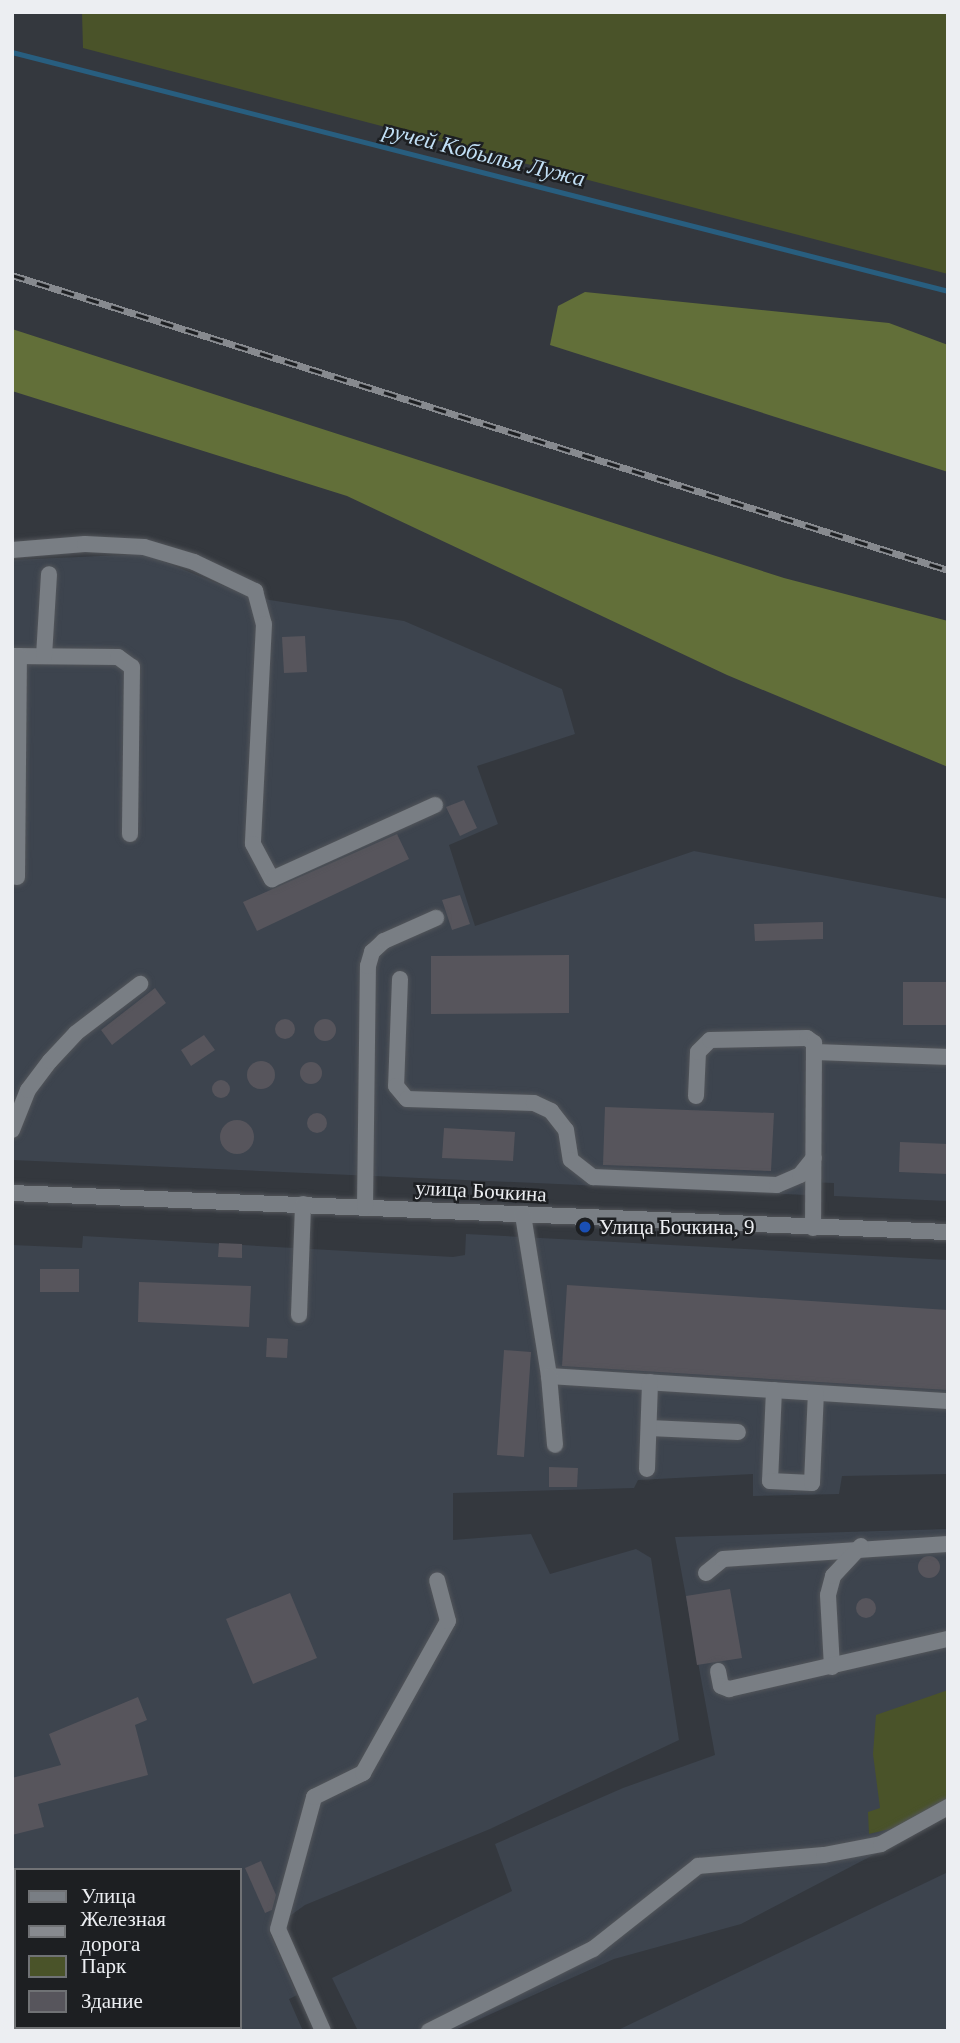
<!DOCTYPE html>
<meta charset="utf-8">
<style>
body{margin:0}
#map{position:relative;width:960px;height:2043px;overflow:hidden;background:#34383e;font-family:"Times New Roman",serif}
div>[style]{position:absolute}
.built>*{inset:0;background:#3d444e}
.green>*{inset:0;background:#4a5329}
.forest>*{inset:0;background:#626f39}
.stream>*{height:4.5px;margin:-2.25px;padding:0 2.25px;transform-origin:2.25px;border-radius:2.25px;background:#285e7f}
.building>*{inset:0;background:#57555c}
.round{border-radius:50%}
.roads{filter:drop-shadow(0 0 2px #52555a) drop-shadow(0 0 2px #52555a)}
.minor>*{height:16px;margin:-8px;padding:0 8px;transform-origin:8px;border-radius:8px;background:#797e84}
.rail>*{height:7px;margin-top:-3.5px;transform-origin:0;background:repeating-linear-gradient(90deg,#1d1f22 0 13px,#878a8f 0 26px);box-sizing:border-box;border-block:2px solid #878a8f}
.dots>*{width:19px;height:19px;translate:-50% -50%;box-sizing:border-box;border:4px solid #1d1f22;border-radius:50%}
span{translate:-50% -50%;white-space:nowrap;text-align:center;line-height:1.15;-webkit-text-stroke:5px #1d1f22;paint-order:stroke}
.street-label{font-size:21px;color:#eceef2}
.poi-label{font-size:21px;color:#eceef2}
.left{translate:0 -50%;text-align:left}
.water-label{font-size:23px;color:#c1dff5;font-style:italic}
.frame{position:absolute;inset:0;border:14px solid #eceef2;pointer-events:none}
.legend{position:absolute;left:14px;top:1868px;width:228px;height:161px;box-sizing:border-box;background:#1d1f22;border:2px solid #707275;margin:0;padding:9px 12px;list-style:none;font-size:21px;color:#eceef2}
.legend li{display:flex;align-items:center;gap:14px;height:35px}
.legend b{width:35px;border:2px solid #707275}
</style>
<div id="map">
<div class="built">
<i style="clip-path:polygon(145px 554px,251px 597px,404px 621px,562px 689px,575px 734px,477px 766px,498px 824px,449px 845px,475px 926px,694px 851px,948px 899px,948px 1201px,834px 1196px,834px 1183px,806px 1182px,806px 1195px,12px 1160px,12px 560px)"></i>
<i style="clip-path:polygon(evenodd,466px 1234px,948px 1260px,948px 1474px,842px 1476px,839px 1494px,753px 1496px,753px 1474px,638px 1480px,634px 1488px,453px 1493px,453px 1540px,531px 1534px,550px 1574px,636px 1549px,651px 1558px,679px 1740px,490px 1829px,305px 1905px,269px 1931px,297px 1995px,289px 1999px,303px 2031px,12px 2031px,12px 1245px,82px 1248px,83px 1236px,453px 1257px,465px 1255px,466px 1234px,16px 1870px,240px 1870px,240px 2027px,16px 2027px,16px 1870px)"></i>
<i style="clip-path:polygon(948px 1529px,948px 1816px,741px 1924px,614px 1959px,453px 2031px,358px 2031px,332px 1978px,512px 1891px,495px 1844px,623px 1788px,715px 1755px,675px 1537px)"></i>
<i style="clip-path:polygon(948px 1872px,948px 2031px,616px 2031px)"></i>
</div>
<div class="green">
<i style="clip-path:polygon(82px 12px,948px 12px,948px 274px,83px 48px)"></i>
<i style="clip-path:polygon(948px 1690px,948px 1798px,894px 1828px,869px 1834px,868px 1812px,880px 1808px,873px 1754px,876px 1715px)"></i>
</div>
<div class="forest">
<i style="clip-path:polygon(585px 292px,889px 323px,948px 345px,948px 472px,550px 345px,558px 306px)"></i>
<i style="clip-path:polygon(12px 329px,784px 578px,948px 621px,948px 767px,727px 675px,347px 496px,12px 391px)"></i>
</div>
<div class="stream">
<i style="left:12px;top:52px;width:966px;rotate:14.32deg"></i>
</div>
<div class="building">
<i style="clip-path:polygon(305px 636px,307px 672px,284px 673px,282px 637px)"></i>
<i style="clip-path:polygon(464px 800px,477px 828px,460px 836px,446px 807px)"></i>
<i style="clip-path:polygon(397px 834px,409px 859px,257px 931px,243px 902px)"></i>
<i style="clip-path:polygon(460px 895px,470px 924px,452px 930px,442px 900px)"></i>
<i style="clip-path:polygon(823px 922px,823px 939px,755px 941px,754px 924px)"></i>
<i style="clip-path:polygon(569px 955px,569px 1013px,431px 1014px,431px 956px)"></i>
<i style="clip-path:polygon(903px 982px,948px 982px,948px 1025px,903px 1025px)"></i>
<i style="clip-path:polygon(155px 988px,166px 1003px,112px 1045px,101px 1030px)"></i>
<i class="round" style="left:275px;top:1019px;width:20px;height:20px"></i>
<i class="round" style="left:314px;top:1019px;width:22px;height:22px"></i>
<i style="clip-path:polygon(204px 1035px,215px 1050px,191px 1066px,181px 1050px)"></i>
<i class="round" style="left:247px;top:1061px;width:28px;height:28px"></i>
<i class="round" style="left:300px;top:1062px;width:22px;height:22px"></i>
<i class="round" style="left:212px;top:1080px;width:18px;height:18px"></i>
<i style="clip-path:polygon(605px 1107px,774px 1113px,771px 1171px,603px 1165px)"></i>
<i class="round" style="left:307px;top:1113px;width:20px;height:20px"></i>
<i class="round" style="left:220px;top:1120px;width:34px;height:34px"></i>
<i style="clip-path:polygon(444px 1128px,515px 1132px,513px 1161px,442px 1158px)"></i>
<i style="clip-path:polygon(900px 1142px,948px 1144px,948px 1174px,899px 1172px)"></i>
<i style="clip-path:polygon(219px 1243px,242px 1244px,242px 1258px,218px 1257px)"></i>
<i style="clip-path:polygon(40px 1269px,79px 1269px,79px 1292px,40px 1292px)"></i>
<i style="clip-path:polygon(139px 1282px,251px 1286px,249px 1327px,138px 1322px)"></i>
<i style="clip-path:polygon(567px 1285px,948px 1310px,948px 1390px,562px 1366px)"></i>
<i style="clip-path:polygon(267px 1338px,288px 1339px,287px 1358px,266px 1357px)"></i>
<i style="clip-path:polygon(504px 1350px,531px 1352px,524px 1457px,497px 1455px)"></i>
<i style="clip-path:polygon(549px 1467px,578px 1468px,577px 1487px,549px 1487px)"></i>
<i class="round" style="left:918px;top:1556px;width:22px;height:22px"></i>
<i style="clip-path:polygon(730px 1589px,742px 1658px,697px 1665px,686px 1596px)"></i>
<i style="clip-path:polygon(290px 1593px,317px 1658px,253px 1684px,226px 1619px)"></i>
<i class="round" style="left:856px;top:1598px;width:20px;height:20px"></i>
<i style="clip-path:polygon(138px 1697px,147px 1720px,135px 1725px,148px 1775px,38px 1804px,44px 1827px,12px 1835px,12px 1778px,61px 1765px,49px 1734px)"></i>
<i style="clip-path:polygon(261px 1861px,276px 1895px,272px 1910px,265px 1913px,245px 1868px)"></i>
</div>
<div class="roads">
<div class="minor">
<i style="left:12px;top:550px;width:73px;rotate:-4.7deg"></i>
<i style="left:85px;top:544px;width:59px;rotate:2.9deg"></i>
<i style="left:144px;top:547px;width:52px;rotate:16.7deg"></i>
<i style="left:194px;top:562px;width:68px;rotate:25.4deg"></i>
<i style="left:255px;top:591px;width:34px;rotate:75deg"></i>
<i style="left:264px;top:624px;width:220px;rotate:92.9deg"></i>
<i style="left:253px;top:844px;width:40px;rotate:62deg"></i>
<i style="left:272px;top:879px;width:179px;rotate:-24.4deg"></i>
<i style="left:12px;top:656px;width:106px;rotate:0.5deg"></i>
<i style="left:118px;top:657px;width:17px;rotate:36deg"></i>
<i style="left:132px;top:667px;width:167px;rotate:90.7deg"></i>
<i style="left:44px;top:656px;width:82px;rotate:-86.5deg"></i>
<i style="left:17px;top:877px;width:221px;rotate:-89.5deg"></i>
<i style="left:400px;top:979px;width:107px;rotate:92.1deg"></i>
<i style="left:396px;top:1086px;width:17px;rotate:50deg"></i>
<i style="left:407px;top:1099px;width:127px;rotate:1.8deg"></i>
<i style="left:534px;top:1103px;width:19px;rotate:25deg"></i>
<i style="left:551px;top:1111px;width:24px;rotate:52deg"></i>
<i style="left:566px;top:1130px;width:30px;rotate:81deg"></i>
<i style="left:571px;top:1160px;width:28px;rotate:38deg"></i>
<i style="left:593px;top:1177px;width:184px;rotate:2.5deg"></i>
<i style="left:777px;top:1185px;width:25px;rotate:-23deg"></i>
<i style="left:800px;top:1175px;width:22px;rotate:-51deg"></i>
<i style="left:817px;top:1052px;width:131px;rotate:2.2deg"></i>
<i style="left:696px;top:1096px;width:44px;rotate:-87.4deg"></i>
<i style="left:698px;top:1052px;width:17px;rotate:-45deg"></i>
<i style="left:710px;top:1040px;width:97px;rotate:-1.2deg"></i>
<i style="left:807px;top:1038px;width:9px;rotate:36deg"></i>
<i style="left:814px;top:1043px;width:185px;rotate:90.3deg"></i>
<i style="left:12px;top:1130px;width:43px;rotate:-68.2deg"></i>
<i style="left:28px;top:1090px;width:36px;rotate:-53deg"></i>
<i style="left:50px;top:1061px;width:38px;rotate:-47deg"></i>
<i style="left:76px;top:1033px;width:81px;rotate:-37.4deg"></i>
<i style="left:12px;top:1193px;width:937px;rotate:2.39deg"></i>
<i style="left:365px;top:1207px;width:241px;rotate:-89.3deg"></i>
<i style="left:368px;top:966px;width:15px;rotate:-74deg"></i>
<i style="left:372px;top:952px;width:16px;rotate:-43deg"></i>
<i style="left:384px;top:941px;width:57px;rotate:-23.9deg"></i>
<i style="left:523px;top:1215px;width:163px;rotate:80.8deg"></i>
<i style="left:549px;top:1376px;width:400px;rotate:3.6deg"></i>
<i style="left:299px;top:1315px;width:111px;rotate:-87.9deg"></i>
<i style="left:549px;top:1376px;width:69px;rotate:85deg"></i>
<i style="left:774px;top:1390px;width:91px;rotate:92.5deg"></i>
<i style="left:770px;top:1481px;width:42px;rotate:2.7deg"></i>
<i style="left:812px;top:1483px;width:90px;rotate:-87.5deg"></i>
<i style="left:649px;top:1428px;width:89px;rotate:2.6deg"></i>
<i style="left:647px;top:1469px;width:87px;rotate:-88deg"></i>
<i style="left:706px;top:1573px;width:22px;rotate:-39deg"></i>
<i style="left:723px;top:1559px;width:225px;rotate:-3.8deg"></i>
<i style="left:832px;top:1667px;width:72px;rotate:-93.2deg"></i>
<i style="left:828px;top:1595px;width:20px;rotate:-75deg"></i>
<i style="left:833px;top:1576px;width:41px;rotate:-47deg"></i>
<i style="left:718px;top:1671px;width:15px;rotate:79deg"></i>
<i style="left:721px;top:1686px;width:9px;rotate:21deg"></i>
<i style="left:729px;top:1689px;width:225px;rotate:-12.9deg"></i>
<i style="left:323px;top:2031px;width:111px;rotate:-113.8deg"></i>
<i style="left:278px;top:1929px;width:137px;rotate:-74.7deg"></i>
<i style="left:314px;top:1797px;width:55px;rotate:-26.1deg"></i>
<i style="left:363px;top:1773px;width:174px;rotate:-60.8deg"></i>
<i style="left:448px;top:1621px;width:42px;rotate:-105deg"></i>
<i style="left:429px;top:2031px;width:183px;rotate:-26.6deg"></i>
<i style="left:593px;top:1949px;width:134px;rotate:-38.3deg"></i>
<i style="left:698px;top:1866px;width:126px;rotate:-5deg"></i>
<i style="left:824px;top:1855px;width:58px;rotate:-10.9deg"></i>
<i style="left:881px;top:1844px;width:77px;rotate:-28.9deg"></i>
</div>
</div>
<div class="rail">
<i style="left:12px;top:275px;width:981px;rotate:17.49deg"></i>
</div>
<div class="dots">
<i style="left:585px;top:1227px;background:#1a4fb4"></i>
</div>
<div class="street-label">
<span style="left:481px;top:1191px;rotate:3deg">улица Бочкина</span>
</div>
<div class="poi-label">
<span class="left" style="left:599px;top:1227px">Улица Бочкина, 9</span>
</div>
<div class="water-label">
<span style="left:484px;top:155px;rotate:14deg">ручей Кобылья Лужа</span>
</div>
<div class="frame"></div>
<ul class="legend">
<li><b style="height:9px;background:#797e84"></b>Улица</li>
<li><b style="height:9px;background:#878a8f"></b>Железная дорога</li>
<li><b style="height:19px;background:#4a5329"></b>Парк</li>
<li><b style="height:19px;background:#57555c"></b>Здание</li>
</ul>
</div>
